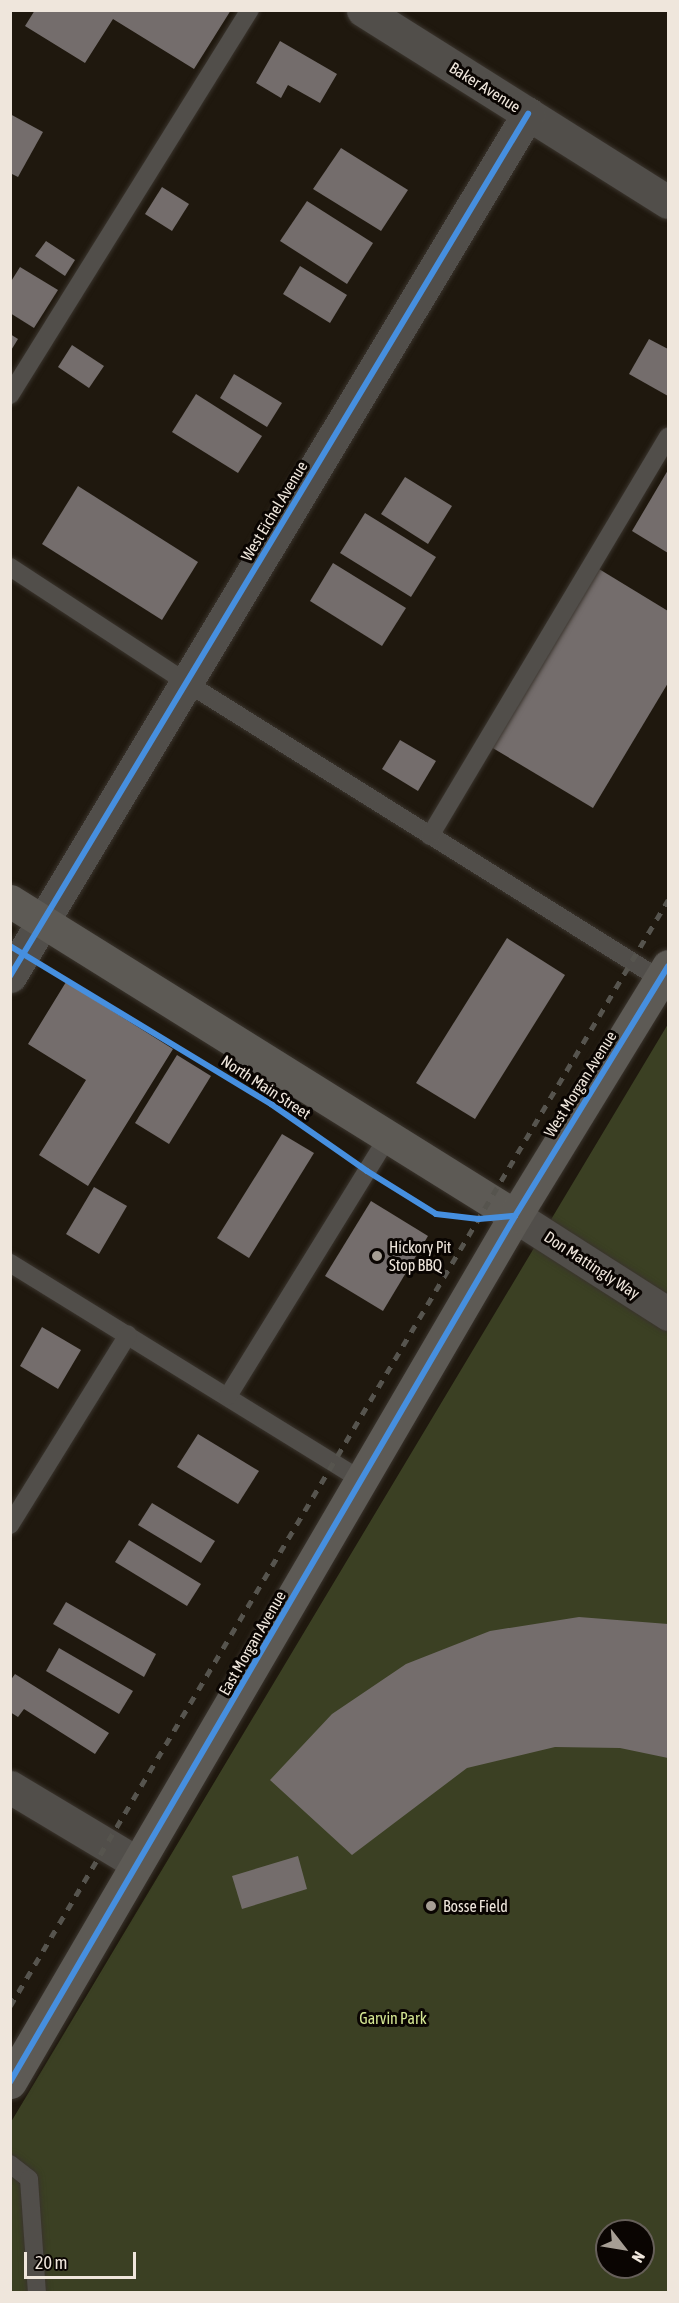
<!DOCTYPE html>
<style>
body{margin:0}
#map{position:relative;width:679px;height:2303px;overflow:hidden;background:#1f180e;font-family:"Asap Condensed",sans-serif}
div>[style]{position:absolute}
.green>*{inset:0;background:#3b4023}
.building>*{inset:0;background:#746d6c}
.roads{filter:drop-shadow(0 0 2px #3a342d) drop-shadow(0 0 2px #3a342d)}
.lane>*{height:18px;margin:-9px;padding:0 9px;transform-origin:9px;border-radius:9px;background:#514e4a}
.street>*{height:33px;margin:-16.5px;padding:0 16.5px;transform-origin:16.5px;border-radius:16.5px;background:#514e4a}
.secondary>*{height:33px;margin:-16.5px;padding:0 16.5px;transform-origin:16.5px;border-radius:16.5px;background:#5d5a55}
.rail>*{height:4.5px;margin-top:-2.25px;transform-origin:0;background:repeating-linear-gradient(90deg,#56544e 0 8px,transparent 0 16px)}
.cycleway>*{height:6px;margin:-3px;padding:0 3px;transform-origin:3px;border-radius:3px;background:#468fdf}
.dots>*{width:16px;height:16px;translate:-50% -50%;box-sizing:border-box;border:3px solid #0a0502;border-radius:50%}
span{translate:-50% -50%;white-space:nowrap;text-align:center;line-height:1.15;-webkit-text-stroke:6px #0a0502;paint-order:stroke}
.street-label{font-size:16px;color:#efe6dc}
.poi-label{font-size:16px;color:#efe6dc}
.left{translate:0 -50%;text-align:left}
.park-label{font-size:16px;color:#d4e692}
.frame{position:absolute;inset:0;border:12px solid #efe6dc;pointer-events:none}
.north{position:absolute;left:595px;top:2219px;width:60px;height:60px;box-sizing:border-box;background:#0a0502;border:2px solid #665f59;border-radius:50%;rotate:121deg;font-size:16px;font-weight:700;line-height:24px;text-align:center;color:#efe6dc}
.north::after{content:'';display:block;margin:auto;width:21px;height:27px;background:#a69e94;clip-path:polygon(50% 0,100% 100%,50% 72%,0 100%)}
.scale{position:absolute;left:24px;top:2252px;width:112px;height:27px;box-sizing:border-box;border:3px solid #efe6dc;border-top:0;padding-left:8px;font-size:18px;line-height:21px;white-space:nowrap;color:#efe6dc;-webkit-text-stroke:4px #0a0502;paint-order:stroke}
</style>
<div id="map">
<div class="green">
<i style="clip-path:polygon(evenodd,668px 1024px,668px 2292px,11px 2292px,11px 2122px,668px 1024px,607px 2231px,643px 2231px,643px 2267px,607px 2267px,607px 2231px)"></i>
</div>
<div class="building">
<i style="clip-path:polygon(35px 10px,231px 10px,194px 69px,113px 19px,85px 63px,25px 26px)"></i>
<i style="clip-path:polygon(280px 41px,337px 74px,320px 103px,288px 85px,281px 98px,256px 83px)"></i>
<i style="clip-path:polygon(10px 114px,43px 132px,18px 177px,10px 173px)"></i>
<i style="clip-path:polygon(341px 148px,408px 190px,381px 231px,313px 189px)"></i>
<i style="clip-path:polygon(162px 187px,189px 204px,172px 231px,145px 214px)"></i>
<i style="clip-path:polygon(307px 201px,373px 243px,347px 284px,280px 241px)"></i>
<i style="clip-path:polygon(46px 241px,75px 260px,65px 276px,35px 256px)"></i>
<i style="clip-path:polygon(300px 266px,347px 295px,330px 323px,283px 294px)"></i>
<i style="clip-path:polygon(20px 267px,58px 290px,34px 328px,10px 313px,10px 283px)"></i>
<i style="clip-path:polygon(10px 334px,18px 339px,10px 352px)"></i>
<i style="clip-path:polygon(649px 339px,668px 349px,668px 396px,629px 374px)"></i>
<i style="clip-path:polygon(72px 345px,104px 366px,89px 388px,58px 367px)"></i>
<i style="clip-path:polygon(234px 374px,282px 403px,267px 427px,220px 398px)"></i>
<i style="clip-path:polygon(196px 394px,262px 436px,238px 473px,172px 432px)"></i>
<i style="clip-path:polygon(668px 470px,668px 553px,632px 531px)"></i>
<i style="clip-path:polygon(405px 477px,452px 506px,428px 544px,381px 514px)"></i>
<i style="clip-path:polygon(78px 486px,198px 562px,162px 620px,42px 544px)"></i>
<i style="clip-path:polygon(365px 513px,436px 557px,411px 597px,340px 553px)"></i>
<i style="clip-path:polygon(333px 563px,406px 608px,382px 646px,310px 601px)"></i>
<i style="clip-path:polygon(599px 569px,668px 611px,668px 683px,593px 808px,491px 747px)"></i>
<i style="clip-path:polygon(400px 740px,436px 761px,418px 791px,382px 769px)"></i>
<i style="clip-path:polygon(507px 938px,565px 975px,475px 1119px,416px 1083px)"></i>
<i style="clip-path:polygon(66px 982px,173px 1049px,88px 1186px,39px 1155px,86px 1080px,28px 1044px)"></i>
<i style="clip-path:polygon(177px 1055px,211px 1076px,169px 1144px,135px 1123px)"></i>
<i style="clip-path:polygon(282px 1134px,314px 1153px,249px 1258px,217px 1238px)"></i>
<i style="clip-path:polygon(94px 1187px,127px 1206px,99px 1254px,66px 1234px)"></i>
<i style="clip-path:polygon(371px 1201px,428px 1236px,383px 1311px,325px 1276px)"></i>
<i style="clip-path:polygon(42px 1327px,81px 1350px,58px 1389px,20px 1366px)"></i>
<i style="clip-path:polygon(198px 1434px,259px 1471px,238px 1504px,177px 1467px)"></i>
<i style="clip-path:polygon(152px 1503px,215px 1541px,201px 1563px,138px 1525px)"></i>
<i style="clip-path:polygon(129px 1540px,201px 1584px,187px 1606px,115px 1562px)"></i>
<i style="clip-path:polygon(66px 1602px,156px 1654px,144px 1677px,53px 1624px)"></i>
<i style="clip-path:polygon(579px 1617px,668px 1624px,668px 1758px,620px 1748px,555px 1747px,467px 1768px,352px 1855px,270px 1780px,332px 1714px,406px 1664px,490px 1631px)"></i>
<i style="clip-path:polygon(59px 1648px,133px 1691px,119px 1714px,46px 1671px)"></i>
<i style="clip-path:polygon(15px 1674px,109px 1733px,95px 1754px,24px 1709px,18px 1717px,10px 1712px,10px 1681px)"></i>
<i style="clip-path:polygon(298px 1856px,307px 1889px,242px 1909px,232px 1876px)"></i>
</div>
<div class="roads">
<div class="lane">
<i style="left:10px;top:395px;width:454px;rotate:-58.1deg"></i>
<i style="left:10px;top:567px;width:212px;rotate:33.2deg"></i>
<i style="left:187px;top:683px;width:558px;rotate:32.04deg"></i>
<i style="left:430px;top:836px;width:465px;rotate:-59.2deg"></i>
<i style="left:10px;top:1263px;width:414px;rotate:31.7deg"></i>
<i style="left:228px;top:1396px;width:304px;rotate:-58.3deg"></i>
<i style="left:10px;top:1525px;width:224px;rotate:-58.2deg"></i>
<i style="left:10px;top:2164px;width:24px;rotate:38deg"></i>
<i style="left:29px;top:2179px;width:113px;rotate:86deg"></i>
</div>
<div class="street">
<i style="left:363px;top:10px;width:360px;rotate:32.2deg"></i>
<i style="left:10px;top:976px;width:1006px;rotate:-59deg"></i>
<i style="left:515px;top:1216px;width:182px;rotate:32.6deg"></i>
<i style="left:10px;top:1787px;width:148px;rotate:30.9deg"></i>
</div>
<div class="secondary">
<i style="left:10px;top:901px;width:595px;rotate:31.95deg"></i>
<i style="left:10px;top:2082px;width:1002px;rotate:-59.75deg"></i>
<i style="left:515px;top:1216px;width:293px;rotate:-58.5deg"></i>
</div>
</div>
<div class="rail">
<i style="left:10px;top:2006px;width:1287px;rotate:-59.25deg"></i>
</div>
<div class="cycleway">
<i style="left:10px;top:946px;width:305px;rotate:31.2deg"></i>
<i style="left:271px;top:1104px;width:117px;rotate:34.9deg"></i>
<i style="left:367px;top:1171px;width:81px;rotate:31.9deg"></i>
<i style="left:436px;top:1214px;width:43px;rotate:6.6deg"></i>
<i style="left:479px;top:1219px;width:36px;rotate:-5deg"></i>
<i style="left:10px;top:976px;width:1006px;rotate:-59deg"></i>
<i style="left:10px;top:2082px;width:1002px;rotate:-59.75deg"></i>
<i style="left:515px;top:1216px;width:293px;rotate:-58.5deg"></i>
</div>
<div class="dots">
<i style="left:377px;top:1256px;background:#a69e94"></i>
<i style="left:431px;top:1906px;background:#a69e94"></i>
</div>
<div class="street-label">
<span style="left:485px;top:87px;rotate:32deg">Baker Avenue</span>
<span style="left:274px;top:511px;rotate:-59deg">West Eichel Avenue</span>
<span style="left:580px;top:1084px;rotate:-58deg">West Morgan Avenue</span>
<span style="left:266px;top:1087px;rotate:33deg">North Main Street</span>
<span style="left:592px;top:1265px;rotate:33deg">Don Mattingly Way</span>
<span style="left:252px;top:1643px;rotate:-60deg">East Morgan Avenue</span>
</div>
<div class="poi-label">
<span class="left" style="left:389px;top:1256px">Hickory Pit<br>Stop BBQ</span>
<span class="left" style="left:443px;top:1906px">Bosse Field</span>
</div>
<div class="park-label">
<span style="left:393px;top:2018px">Garvin Park</span>
</div>
<div class="frame"></div>
<div class="north">N</div>
<div class="scale">20 m</div>
</div>
